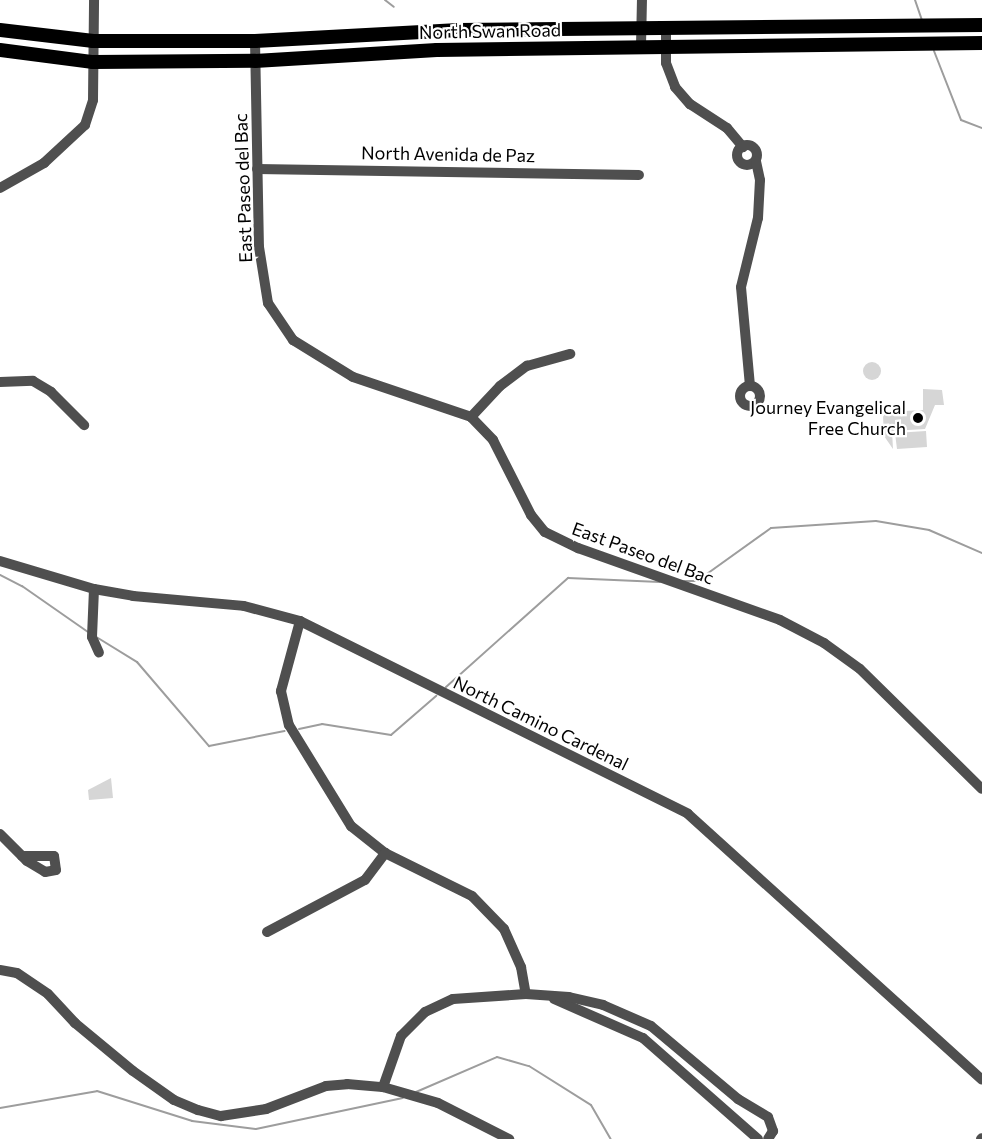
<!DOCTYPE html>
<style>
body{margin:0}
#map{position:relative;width:982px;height:1139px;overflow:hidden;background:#fff;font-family:Commissioner,sans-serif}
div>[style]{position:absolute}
.green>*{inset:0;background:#d6d6d6}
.round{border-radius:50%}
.stream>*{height:2px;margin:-1px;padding:0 1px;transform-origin:1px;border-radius:1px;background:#9d9d9d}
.minor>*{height:10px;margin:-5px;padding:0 5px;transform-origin:5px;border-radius:5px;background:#4f4f4f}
.minor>.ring{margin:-5px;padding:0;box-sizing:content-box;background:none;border:10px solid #4f4f4f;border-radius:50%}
.major>*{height:14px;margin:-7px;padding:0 7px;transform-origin:7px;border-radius:7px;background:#000}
.dots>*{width:16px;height:16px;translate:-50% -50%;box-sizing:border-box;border:3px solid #fff;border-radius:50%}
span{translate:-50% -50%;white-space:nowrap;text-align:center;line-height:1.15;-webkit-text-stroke:4.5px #fff;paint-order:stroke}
.street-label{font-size:18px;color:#000}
.poi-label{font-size:18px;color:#000}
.right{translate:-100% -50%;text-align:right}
</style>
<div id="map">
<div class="green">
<i class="round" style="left:863px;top:362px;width:18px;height:18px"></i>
<i style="clip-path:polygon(923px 389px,942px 390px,944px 405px,935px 405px,925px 429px,892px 431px,893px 449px,884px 436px,883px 416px,886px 412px,923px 410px)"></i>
<i style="clip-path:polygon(926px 431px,927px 447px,897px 449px,895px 433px)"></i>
<i style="clip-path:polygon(111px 778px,113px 798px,89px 800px,88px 790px)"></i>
</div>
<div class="stream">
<i style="left:385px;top:0;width:11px;rotate:38deg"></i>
<i style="left:915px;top:0;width:21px;rotate:71deg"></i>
<i style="left:934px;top:51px;width:74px;rotate:68.6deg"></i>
<i style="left:961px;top:120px;width:22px;rotate:21deg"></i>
<i style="left:0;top:575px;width:25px;rotate:27deg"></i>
<i style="left:22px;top:586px;width:80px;rotate:34.9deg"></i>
<i style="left:684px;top:581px;width:13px"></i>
<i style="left:697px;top:581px;width:91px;rotate:-35.6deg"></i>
<i style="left:771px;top:528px;width:105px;rotate:-3.8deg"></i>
<i style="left:876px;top:521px;width:54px;rotate:9.6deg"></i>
<i style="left:929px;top:530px;width:58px;rotate:23.5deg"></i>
<i style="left:98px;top:638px;width:46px;rotate:31.6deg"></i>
<i style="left:137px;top:662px;width:111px;rotate:49.4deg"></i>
<i style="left:209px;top:746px;width:77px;rotate:-11.2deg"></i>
<i style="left:446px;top:687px;width:164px;rotate:-41.8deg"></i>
<i style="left:568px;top:578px;width:92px;rotate:2.5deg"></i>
<i style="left:299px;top:729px;width:24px;rotate:-12deg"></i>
<i style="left:322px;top:724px;width:70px;rotate:9.1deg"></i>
<i style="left:391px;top:735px;width:60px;rotate:-40.9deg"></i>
<i style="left:416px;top:1092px;width:88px;rotate:-23.4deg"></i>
<i style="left:497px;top:1057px;width:33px;rotate:16deg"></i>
<i style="left:529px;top:1066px;width:73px;rotate:32.2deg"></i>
<i style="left:591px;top:1105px;width:39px;rotate:60deg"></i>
<i style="left:0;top:1108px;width:98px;rotate:-9.9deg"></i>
<i style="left:97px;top:1091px;width:100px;rotate:17.5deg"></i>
<i style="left:192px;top:1121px;width:64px;rotate:7.1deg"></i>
<i style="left:256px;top:1129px;width:150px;rotate:-11.9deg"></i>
</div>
<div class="minor">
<i style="left:666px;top:29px;width:34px;rotate:90deg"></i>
<i style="left:666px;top:63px;width:26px;rotate:69deg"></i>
<i style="left:675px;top:87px;width:23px;rotate:49deg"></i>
<i style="left:690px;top:104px;width:44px;rotate:33deg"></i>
<i style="left:727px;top:128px;width:25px;rotate:50deg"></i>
<i style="left:255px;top:41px;width:206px;rotate:88.9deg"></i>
<i style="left:259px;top:247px;width:57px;rotate:80.9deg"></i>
<i style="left:268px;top:303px;width:45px;rotate:56deg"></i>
<i style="left:293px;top:340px;width:70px;rotate:31.7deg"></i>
<i style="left:353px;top:377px;width:125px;rotate:18.7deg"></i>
<i style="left:471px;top:417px;width:32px;rotate:46deg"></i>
<i style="left:493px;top:440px;width:84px;rotate:63.1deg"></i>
<i style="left:531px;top:515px;width:22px;rotate:51deg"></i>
<i style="left:545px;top:532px;width:37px;rotate:26deg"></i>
<i style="left:578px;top:548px;width:214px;rotate:19.6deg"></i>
<i style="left:780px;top:620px;width:50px;rotate:27.6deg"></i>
<i style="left:824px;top:643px;width:44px;rotate:35.8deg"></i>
<i style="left:860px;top:669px;width:171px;rotate:44.5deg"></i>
<i style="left:641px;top:46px;width:46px;rotate:-88.8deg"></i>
<i class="ring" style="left:737px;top:145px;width:10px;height:10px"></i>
<i style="left:257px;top:169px;width:382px;rotate:0.9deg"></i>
<i style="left:0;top:188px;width:51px;rotate:-29.6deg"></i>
<i style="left:44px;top:163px;width:56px;rotate:-42.8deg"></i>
<i style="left:85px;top:125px;width:26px;rotate:-72deg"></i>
<i style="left:93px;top:100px;width:100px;rotate:-89.4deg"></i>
<i style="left:0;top:382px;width:33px;rotate:-2deg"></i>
<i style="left:33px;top:381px;width:21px;rotate:31deg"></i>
<i style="left:51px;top:392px;width:47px;rotate:45deg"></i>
<i style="left:750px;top:386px;width:99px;rotate:-95.2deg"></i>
<i style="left:741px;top:287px;width:71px;rotate:-76.2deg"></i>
<i style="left:758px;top:218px;width:38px;rotate:-87deg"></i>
<i style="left:760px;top:180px;width:19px;rotate:-102deg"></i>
<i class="ring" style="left:740px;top:386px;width:10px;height:10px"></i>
<i style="left:471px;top:417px;width:42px;rotate:-46.9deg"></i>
<i style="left:500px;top:386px;width:34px;rotate:-37deg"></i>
<i style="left:527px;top:366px;width:45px;rotate:-15.6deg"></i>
<i style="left:0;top:561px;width:98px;rotate:16.6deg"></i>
<i style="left:94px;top:589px;width:40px;rotate:10deg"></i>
<i style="left:133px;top:596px;width:111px;rotate:5.1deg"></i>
<i style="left:244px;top:606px;width:58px;rotate:15deg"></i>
<i style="left:300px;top:621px;width:433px;rotate:26.4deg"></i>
<i style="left:688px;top:814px;width:396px;rotate:42.1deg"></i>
<i style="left:94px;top:589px;width:48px;rotate:92.4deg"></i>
<i style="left:92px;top:637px;width:17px;rotate:66deg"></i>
<i style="left:300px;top:621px;width:73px;rotate:105.2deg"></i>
<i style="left:281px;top:691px;width:35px;rotate:77deg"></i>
<i style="left:289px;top:725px;width:119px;rotate:58.5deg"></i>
<i style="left:351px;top:826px;width:43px;rotate:38.5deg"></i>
<i style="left:385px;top:853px;width:97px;rotate:26.3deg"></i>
<i style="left:472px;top:896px;width:46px;rotate:45.9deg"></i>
<i style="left:504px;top:929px;width:42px;rotate:65.9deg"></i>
<i style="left:521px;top:967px;width:27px;rotate:80deg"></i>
<i style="left:0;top:834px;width:38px;rotate:45deg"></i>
<i style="left:27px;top:861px;width:21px;rotate:31deg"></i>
<i style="left:45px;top:872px;width:11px;rotate:-10deg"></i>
<i style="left:56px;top:870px;width:14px;rotate:-98deg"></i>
<i style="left:54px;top:856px;width:32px;rotate:180deg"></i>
<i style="left:267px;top:932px;width:111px;rotate:-28deg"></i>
<i style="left:365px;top:880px;width:34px;rotate:-53deg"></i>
<i style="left:0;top:970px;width:17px;rotate:10deg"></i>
<i style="left:17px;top:973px;width:37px;rotate:34deg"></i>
<i style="left:48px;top:994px;width:40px;rotate:47deg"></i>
<i style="left:75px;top:1023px;width:75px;rotate:39.6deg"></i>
<i style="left:133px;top:1071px;width:50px;rotate:35.3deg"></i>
<i style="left:174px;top:1100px;width:26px;rotate:23deg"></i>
<i style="left:198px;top:1110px;width:24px;rotate:15deg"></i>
<i style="left:221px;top:1116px;width:46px;rotate:-8.8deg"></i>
<i style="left:266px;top:1109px;width:64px;rotate:-21deg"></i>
<i style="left:326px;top:1086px;width:21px;rotate:-5deg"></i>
<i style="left:347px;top:1084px;width:36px;rotate:5deg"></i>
<i style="left:383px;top:1087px;width:57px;rotate:16.2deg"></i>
<i style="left:438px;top:1103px;width:80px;rotate:26.9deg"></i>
<i style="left:554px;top:999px;width:97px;rotate:23.7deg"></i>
<i style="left:643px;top:1038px;width:153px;rotate:41.3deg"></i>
<i style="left:383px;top:1087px;width:54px;rotate:-70.6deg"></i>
<i style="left:401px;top:1036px;width:34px;rotate:-45deg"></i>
<i style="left:425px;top:1012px;width:31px;rotate:-25deg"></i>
<i style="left:453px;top:999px;width:73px;rotate:-3.9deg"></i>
<i style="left:526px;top:994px;width:43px;rotate:4deg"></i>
<i style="left:569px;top:997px;width:35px;rotate:13deg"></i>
<i style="left:603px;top:1005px;width:52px;rotate:23.6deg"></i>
<i style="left:651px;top:1026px;width:114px;rotate:40deg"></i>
<i style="left:738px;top:1099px;width:35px;rotate:31deg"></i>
<i style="left:768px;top:1117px;width:15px;rotate:70deg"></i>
<i style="left:773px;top:1131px;width:9px;rotate:122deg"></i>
<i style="left:981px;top:1139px;width:1px;rotate:-45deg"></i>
</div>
<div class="major">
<i style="left:0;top:30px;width:94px;rotate:6.7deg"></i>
<i style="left:93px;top:41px;width:162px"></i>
<i style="left:255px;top:41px;width:204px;rotate:-3.1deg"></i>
<i style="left:459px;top:30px;width:523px;rotate:-0.55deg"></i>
<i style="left:0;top:50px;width:94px;rotate:7.4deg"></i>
<i style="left:93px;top:62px;width:162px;rotate:-0.4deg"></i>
<i style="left:255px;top:61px;width:182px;rotate:-3.5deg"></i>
<i style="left:437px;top:50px;width:545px;rotate:-0.74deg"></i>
</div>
<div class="dots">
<i style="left:918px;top:418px;background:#000"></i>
</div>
<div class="street-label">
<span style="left:490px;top:31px;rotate:-1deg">North Swan Road</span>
<span style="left:448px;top:154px;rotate:1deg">North Avenida de Paz</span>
<span style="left:243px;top:188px;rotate:-92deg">East Paseo del Bac</span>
<span style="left:643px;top:553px;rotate:20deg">East Paseo del Bac</span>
<span style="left:541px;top:723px;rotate:26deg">North Camino Cardenal</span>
</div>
<div class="poi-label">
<span class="right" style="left:906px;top:418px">Journey Evangelical<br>Free Church</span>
</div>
</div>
